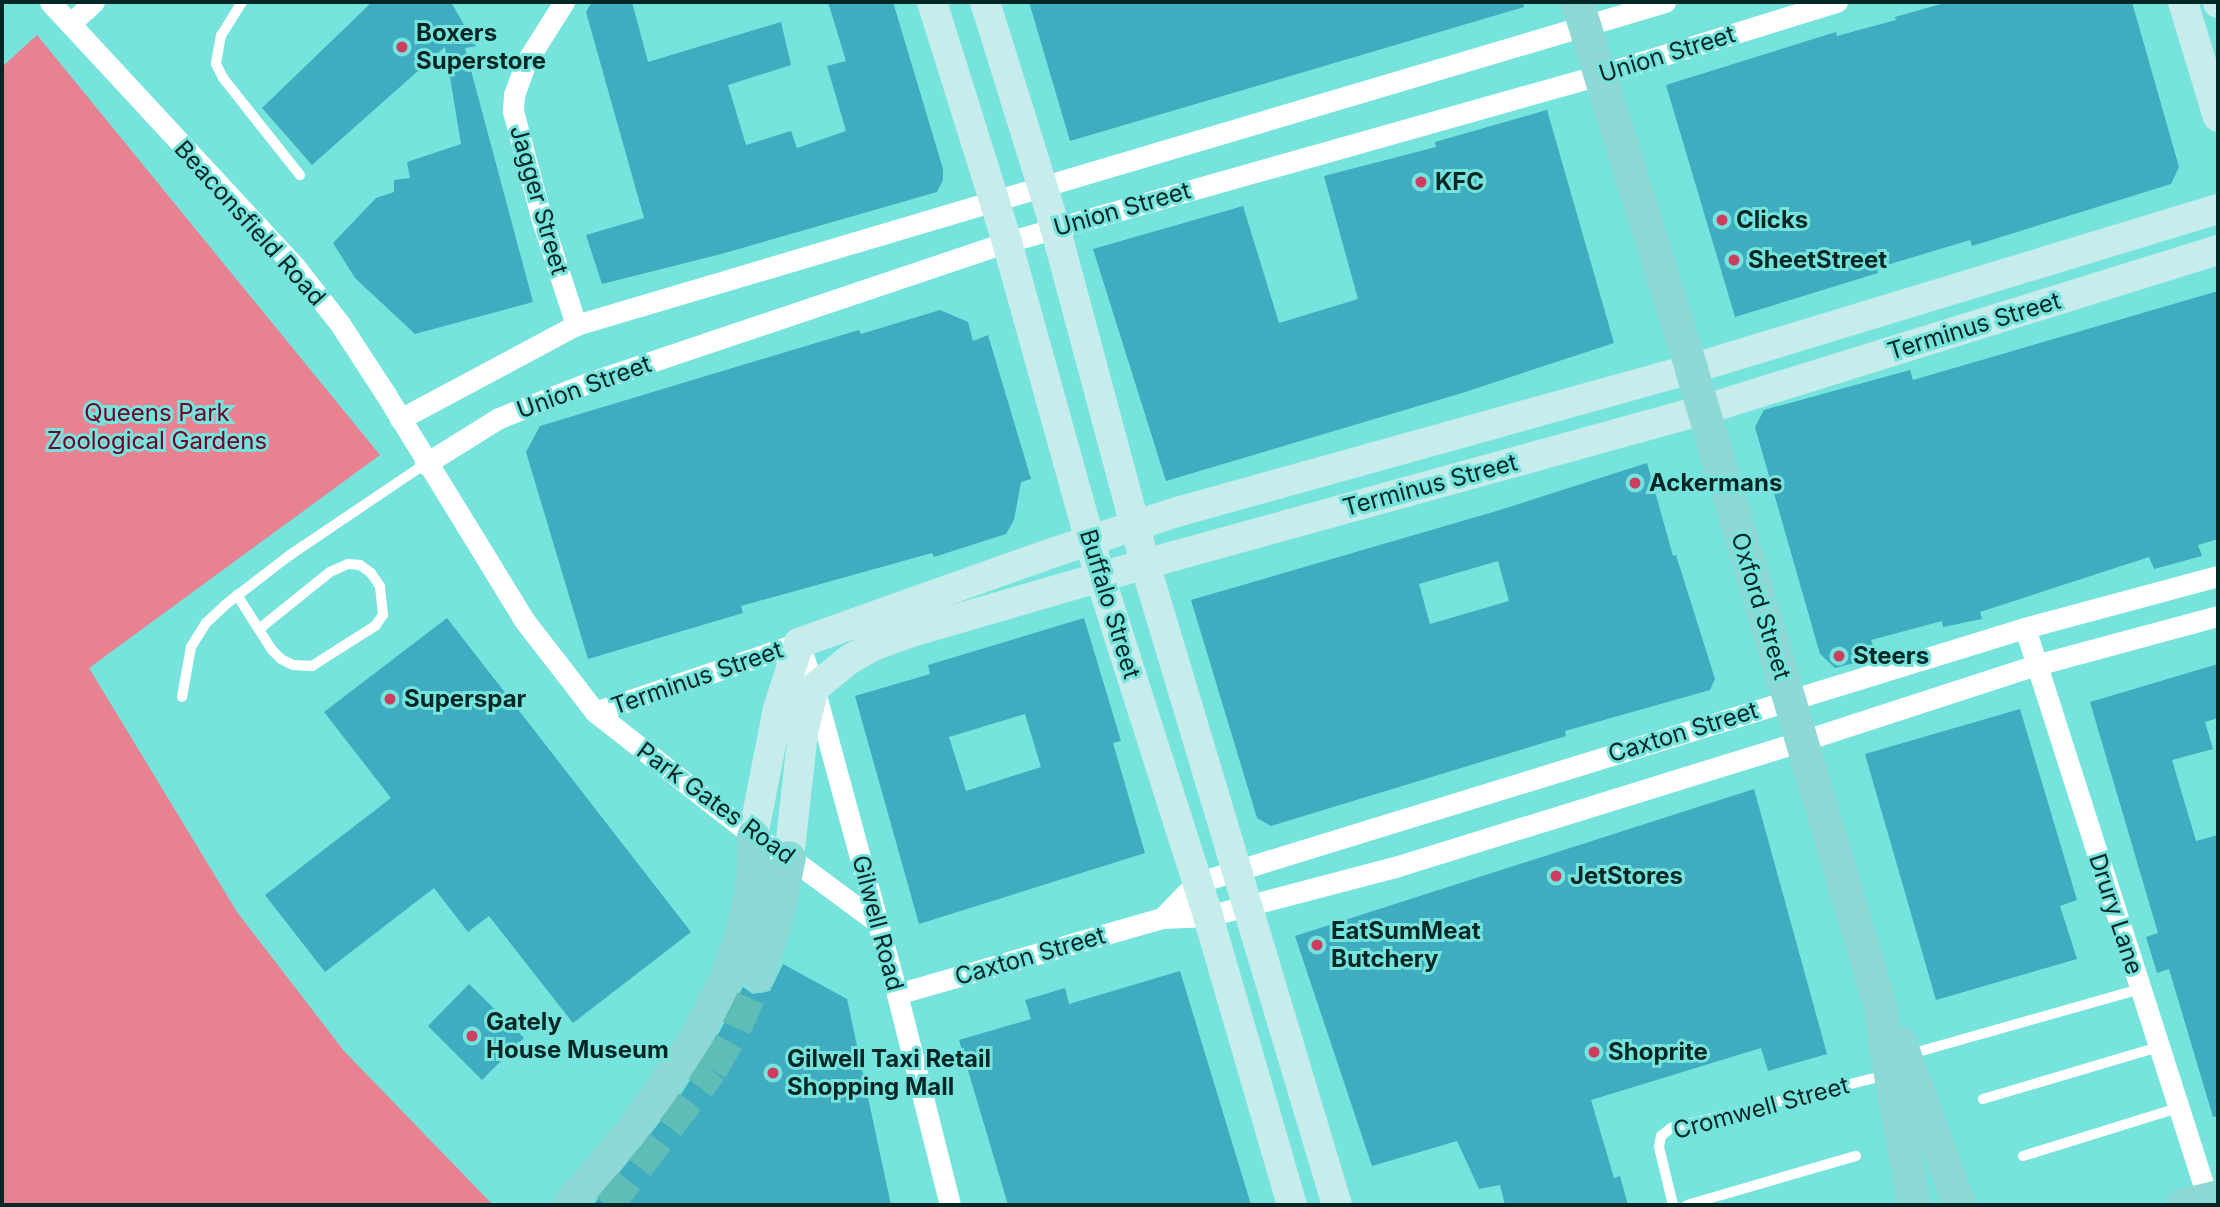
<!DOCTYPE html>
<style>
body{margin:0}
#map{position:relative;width:2220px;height:1207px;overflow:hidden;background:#76e3dd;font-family:Inter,sans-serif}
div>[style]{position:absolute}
.green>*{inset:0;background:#e88291}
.building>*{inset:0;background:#3facbf}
.primary-tunnel>*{height:33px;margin-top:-16.5px;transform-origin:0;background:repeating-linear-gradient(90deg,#5fbdb8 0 33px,transparent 0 50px)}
.lane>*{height:10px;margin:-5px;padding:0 5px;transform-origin:5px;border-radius:5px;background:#fff}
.street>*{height:21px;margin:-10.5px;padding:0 10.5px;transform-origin:10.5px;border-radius:10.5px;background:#fff}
.secondary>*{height:30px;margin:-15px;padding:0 15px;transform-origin:15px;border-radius:15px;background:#c6eceb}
.primary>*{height:33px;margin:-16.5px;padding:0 16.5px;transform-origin:16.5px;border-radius:16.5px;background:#8ed9d6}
.dots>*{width:19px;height:19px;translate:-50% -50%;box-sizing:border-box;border:4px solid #76e3dd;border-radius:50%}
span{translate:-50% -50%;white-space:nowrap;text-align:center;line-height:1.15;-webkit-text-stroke:6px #76e3dd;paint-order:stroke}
.poi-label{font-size:24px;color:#022725;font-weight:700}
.left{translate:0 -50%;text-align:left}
.street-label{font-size:24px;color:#022725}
.park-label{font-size:24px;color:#700027}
.frame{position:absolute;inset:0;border:4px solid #022725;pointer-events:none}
</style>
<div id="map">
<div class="green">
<i style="clip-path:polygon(37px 35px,380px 455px,89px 668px,237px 912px,344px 1051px,493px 1205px,2px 1205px,2px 67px)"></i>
</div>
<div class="building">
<i style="clip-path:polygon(372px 2px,451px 2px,476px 46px,465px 48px,533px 302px,415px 334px,355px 278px,333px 243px,376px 198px,394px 192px,394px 180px,410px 178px,407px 162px,461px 144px,445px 47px,312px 165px,262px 108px)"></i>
<i style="clip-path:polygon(592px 2px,632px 2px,648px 62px,781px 22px,791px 65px,728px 85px,746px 145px,791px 131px,797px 148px,846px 131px,827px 66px,846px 61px,828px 2px,893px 2px,943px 169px,943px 180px,937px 192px,721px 254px,602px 284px,586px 235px,644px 218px,586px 12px)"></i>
<i style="clip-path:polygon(1029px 2px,1523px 2px,1524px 7px,1070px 141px)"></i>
<i style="clip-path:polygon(1948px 2px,2132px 2px,2179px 167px,2171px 184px,1972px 246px,1970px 240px,1877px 268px,1878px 273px,1735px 317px,1666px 85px,1836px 32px,1837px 36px,1896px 20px,1895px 17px)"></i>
<i style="clip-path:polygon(1547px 110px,1614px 343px,1462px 393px,1166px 481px,1093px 249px,1243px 206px,1279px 323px,1358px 299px,1324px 176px,1436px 147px,1435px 142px)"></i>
<i style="clip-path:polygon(2218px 291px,2218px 539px,2198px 545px,2202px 556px,2154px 569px,2149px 557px,1980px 612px,1982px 619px,1943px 627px,1942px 621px,1871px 640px,1877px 657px,1835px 668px,1820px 654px,1755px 427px,1764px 410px,1910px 370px,1913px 380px)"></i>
<i style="clip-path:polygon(940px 310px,968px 322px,973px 341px,988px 335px,1031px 479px,1021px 482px,1014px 520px,1006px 534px,934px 557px,932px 553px,741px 606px,743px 613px,588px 659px,526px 452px,540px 426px,859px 330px,861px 334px)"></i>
<i style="clip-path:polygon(evenodd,1647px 463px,1673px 556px,1676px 555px,1715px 679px,1710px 690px,1565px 731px,1566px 736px,1271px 826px,1257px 818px,1191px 600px,1500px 510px,1647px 463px,1498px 561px,1509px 601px,1430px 624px,1419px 584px,1498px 561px)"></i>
<i style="clip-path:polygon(447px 618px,691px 932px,573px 1023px,489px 916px,468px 932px,434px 888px,325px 972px,265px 895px,391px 798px,324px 712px)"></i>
<i style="clip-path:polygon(evenodd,1084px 618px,1121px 741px,1113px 743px,1145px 853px,919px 924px,855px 696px,930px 674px,928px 665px,1084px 618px,1025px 714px,1041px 767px,966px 791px,949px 737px,1025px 714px)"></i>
<i style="clip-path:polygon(2218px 664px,2218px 718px,2205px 722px,2213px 749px,2172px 760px,2196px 841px,2218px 835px,2218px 1116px,2213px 1117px,2169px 969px,2157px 973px,2146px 937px,2158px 933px,2090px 702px)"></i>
<i style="clip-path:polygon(2020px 709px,2077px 900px,2060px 906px,2077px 959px,1936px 1000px,1865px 754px)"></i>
<i style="clip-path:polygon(1754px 789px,1827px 1054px,1768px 1071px,1761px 1048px,1591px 1100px,1614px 1178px,1620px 1176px,1628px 1205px,1505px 1205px,1500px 1185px,1479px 1189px,1457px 1141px,1372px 1166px,1295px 936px)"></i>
<i style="clip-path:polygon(783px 964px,847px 999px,891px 1205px,593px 1205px,676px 1102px,712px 1046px,743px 987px,753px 994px,770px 991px)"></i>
<i style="clip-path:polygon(1180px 971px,1251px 1205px,1008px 1205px,959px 1040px,1031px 1019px,1025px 1000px,1065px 988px,1069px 1004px)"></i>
<i style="clip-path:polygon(469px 984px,524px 1038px,482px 1080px,428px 1026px)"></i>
</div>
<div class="primary-tunnel">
<i style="left:607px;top:1205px;width:171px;rotate:-52.6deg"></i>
<i style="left:711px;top:1069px;width:48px;rotate:-60.3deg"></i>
<i style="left:735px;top:1027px;width:56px;rotate:-65.7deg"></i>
</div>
<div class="lane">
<i style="left:242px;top:2px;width:39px;rotate:122deg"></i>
<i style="left:221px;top:35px;width:29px;rotate:100deg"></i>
<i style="left:216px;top:64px;width:16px;rotate:63deg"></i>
<i style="left:223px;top:78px;width:124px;rotate:51.6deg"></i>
<i style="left:237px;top:595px;width:65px;rotate:57.5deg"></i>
<i style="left:272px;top:650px;width:13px;rotate:45deg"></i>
<i style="left:281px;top:659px;width:13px;rotate:27deg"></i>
<i style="left:293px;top:665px;width:19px;rotate:3deg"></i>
<i style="left:312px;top:666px;width:75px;rotate:-32.4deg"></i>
<i style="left:375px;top:626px;width:14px;rotate:-54deg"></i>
<i style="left:383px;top:615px;width:29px;rotate:-96deg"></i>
<i style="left:380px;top:586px;width:16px;rotate:-125deg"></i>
<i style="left:371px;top:573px;width:14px;rotate:-144deg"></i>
<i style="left:360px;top:565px;width:12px;rotate:-175deg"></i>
<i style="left:348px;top:564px;width:20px;rotate:156deg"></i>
<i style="left:330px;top:572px;width:91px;rotate:141.2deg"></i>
<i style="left:182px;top:697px;width:51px;rotate:-79.8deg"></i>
<i style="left:191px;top:647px;width:28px;rotate:-58deg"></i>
<i style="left:206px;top:623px;width:26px;rotate:-43deg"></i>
<i style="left:225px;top:605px;width:82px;rotate:-37.6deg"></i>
<i style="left:290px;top:555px;width:163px;rotate:-34deg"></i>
<i style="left:1907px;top:1055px;width:242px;rotate:-15.8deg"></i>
<i style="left:1983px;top:1099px;width:183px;rotate:-16.5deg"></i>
<i style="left:2023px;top:1156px;width:162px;rotate:-17.2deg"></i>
<i style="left:1673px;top:1205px;width:60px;rotate:-103.6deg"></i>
<i style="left:1659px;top:1147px;width:11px;rotate:-80deg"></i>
<i style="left:1661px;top:1136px;width:13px;rotate:-39deg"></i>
<i style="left:1671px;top:1128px;width:222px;rotate:-13.8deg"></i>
<i style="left:1687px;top:1205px;width:176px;rotate:-16.2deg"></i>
</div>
<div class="street">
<i style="left:50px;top:2px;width:362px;rotate:47.2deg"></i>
<i style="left:296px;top:268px;width:71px;rotate:51.8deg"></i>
<i style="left:340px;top:324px;width:82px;rotate:56.9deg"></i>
<i style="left:385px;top:393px;width:266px;rotate:58.5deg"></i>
<i style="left:524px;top:620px;width:116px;rotate:52.3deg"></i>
<i style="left:595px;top:712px;width:201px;rotate:38.1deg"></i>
<i style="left:753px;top:836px;width:42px;rotate:30.3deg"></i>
<i style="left:789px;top:857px;width:109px;rotate:36.5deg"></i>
<i style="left:564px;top:2px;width:71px;rotate:122.3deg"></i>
<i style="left:526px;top:62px;width:35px;rotate:110deg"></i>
<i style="left:514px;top:95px;width:16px;rotate:94deg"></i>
<i style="left:513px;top:111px;width:110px;rotate:75.2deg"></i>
<i style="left:541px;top:217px;width:114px;rotate:72deg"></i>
<i style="left:70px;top:24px;width:33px;rotate:-43deg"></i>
<i style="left:400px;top:419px;width:200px;rotate:-28.1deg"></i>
<i style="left:576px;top:325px;width:1136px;rotate:-16.52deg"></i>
<i style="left:425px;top:464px;width:87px;rotate:-31.9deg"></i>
<i style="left:499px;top:418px;width:96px;rotate:-21.5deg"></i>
<i style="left:588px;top:383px;width:442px;rotate:-18.6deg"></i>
<i style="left:1007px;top:242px;width:615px;rotate:-15.75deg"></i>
<i style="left:1599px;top:75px;width:249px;rotate:-17.1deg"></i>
<i style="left:2025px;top:628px;width:600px;rotate:72.23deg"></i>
<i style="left:595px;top:712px;width:215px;rotate:-18.7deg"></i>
<i style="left:799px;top:643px;width:47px;rotate:71.6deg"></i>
<i style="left:814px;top:688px;width:317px;rotate:74.8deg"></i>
<i style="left:897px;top:994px;width:218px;rotate:75.9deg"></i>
<i style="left:1162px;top:918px;width:49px;rotate:-45.8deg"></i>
<i style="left:1196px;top:883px;width:867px;rotate:-17.1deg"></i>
<i style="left:2025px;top:628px;width:200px;rotate:-15.1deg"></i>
<i style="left:897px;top:994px;width:276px;rotate:-16deg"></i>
<i style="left:1162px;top:918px;width:46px;rotate:-2.5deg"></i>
<i style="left:1208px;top:916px;width:196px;rotate:-14.7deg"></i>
<i style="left:1398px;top:866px;width:423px;rotate:-17.2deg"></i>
<i style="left:1802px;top:741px;width:246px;rotate:-18deg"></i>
<i style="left:2036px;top:665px;width:188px;rotate:-15.1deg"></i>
</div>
<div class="secondary">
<i style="left:932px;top:2px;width:251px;rotate:72.6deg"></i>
<i style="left:1007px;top:242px;width:348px;rotate:74.5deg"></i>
<i style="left:1100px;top:577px;width:356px;rotate:72.3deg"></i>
<i style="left:1208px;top:916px;width:301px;rotate:73.8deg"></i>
<i style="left:985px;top:2px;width:236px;rotate:72.7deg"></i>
<i style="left:1055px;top:227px;width:349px;rotate:75deg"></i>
<i style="left:1145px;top:564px;width:669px;rotate:73.33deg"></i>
<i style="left:2183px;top:2px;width:120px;rotate:73.1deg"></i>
<i style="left:2218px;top:2px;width:1px;rotate:90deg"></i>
<i style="left:753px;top:836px;width:129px;rotate:-78.9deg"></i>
<i style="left:778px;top:709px;width:69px;rotate:-72.3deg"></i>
<i style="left:799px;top:643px;width:269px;rotate:-19.6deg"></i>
<i style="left:1052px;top:553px;width:132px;rotate:-18.2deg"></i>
<i style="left:1177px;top:512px;width:534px;rotate:-15.55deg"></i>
<i style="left:1691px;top:369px;width:551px;rotate:-16.89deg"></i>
<i style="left:789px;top:857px;width:126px;rotate:-83.6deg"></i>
<i style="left:803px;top:732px;width:45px;rotate:-76deg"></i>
<i style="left:814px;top:688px;width:46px;rotate:-38.9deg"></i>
<i style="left:850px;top:659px;width:26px;rotate:-29deg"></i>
<i style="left:873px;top:646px;width:37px;rotate:-20deg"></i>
<i style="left:908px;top:633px;width:247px;rotate:-16.2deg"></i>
<i style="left:1145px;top:564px;width:579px;rotate:-15.43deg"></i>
<i style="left:1703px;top:410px;width:539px;rotate:-17.26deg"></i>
</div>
<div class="primary">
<i style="left:1577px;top:2px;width:384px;rotate:72.7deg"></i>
<i style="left:1691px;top:369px;width:668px;rotate:73.47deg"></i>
<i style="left:1881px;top:1009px;width:33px;rotate:85deg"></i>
<i style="left:1884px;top:1042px;width:166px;rotate:79.6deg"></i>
<i style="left:758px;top:976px;width:60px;rotate:-72.5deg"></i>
<i style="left:776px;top:919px;width:63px;rotate:-78.2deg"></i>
<i style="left:1900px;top:1042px;width:173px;rotate:70.1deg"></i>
<i style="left:568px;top:1205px;width:93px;rotate:-49.8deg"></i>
<i style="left:628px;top:1134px;width:54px;rotate:-53.3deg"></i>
<i style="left:660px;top:1091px;width:66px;rotate:-56.8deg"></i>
<i style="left:696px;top:1036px;width:65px;rotate:-62.7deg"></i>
<i style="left:726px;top:978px;width:53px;rotate:-71.2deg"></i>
<i style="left:743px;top:928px;width:54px;rotate:-79.3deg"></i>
<i style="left:753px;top:875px;width:39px;rotate:-90deg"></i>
<i style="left:2182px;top:1205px;width:37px;rotate:-14deg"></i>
</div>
<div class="dots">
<i style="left:402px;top:47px;background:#cc3d5f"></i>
<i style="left:1421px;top:182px;background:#cc3d5f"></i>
<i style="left:1722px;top:220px;background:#cc3d5f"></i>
<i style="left:1734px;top:260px;background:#cc3d5f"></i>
<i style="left:1635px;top:483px;background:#cc3d5f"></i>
<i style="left:1839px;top:656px;background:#cc3d5f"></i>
<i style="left:390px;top:699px;background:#cc3d5f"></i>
<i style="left:1556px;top:876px;background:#cc3d5f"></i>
<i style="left:1317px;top:945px;background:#cc3d5f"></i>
<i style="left:472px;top:1036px;background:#cc3d5f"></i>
<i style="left:1594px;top:1052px;background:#cc3d5f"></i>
<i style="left:773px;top:1073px;background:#cc3d5f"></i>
</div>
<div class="poi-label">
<span class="left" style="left:416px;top:47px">Boxers<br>Superstore</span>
<span class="left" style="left:1435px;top:182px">KFC</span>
<span class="left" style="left:1736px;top:220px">Clicks</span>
<span class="left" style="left:1748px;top:260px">SheetStreet</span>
<span class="left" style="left:1649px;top:483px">Ackermans</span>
<span class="left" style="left:1853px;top:656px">Steers</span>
<span class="left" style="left:404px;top:699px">Superspar</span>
<span class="left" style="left:1570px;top:876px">JetStores</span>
<span class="left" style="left:1331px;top:945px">EatSumMeat<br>Butchery</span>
<span class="left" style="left:486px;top:1036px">Gately<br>House Museum</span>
<span class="left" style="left:1608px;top:1052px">Shoprite</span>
<span class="left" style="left:787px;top:1073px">Gilwell Taxi Retail<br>Shopping Mall</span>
</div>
<div class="street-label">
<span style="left:1667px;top:54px;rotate:-17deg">Union Street</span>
<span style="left:539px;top:200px;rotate:74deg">Jagger Street</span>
<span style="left:1122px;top:209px;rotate:-16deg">Union Street</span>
<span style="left:250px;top:223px;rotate:48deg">Beaconsfield Road</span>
<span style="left:1974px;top:326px;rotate:-17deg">Terminus Street</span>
<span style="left:584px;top:387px;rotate:-20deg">Union Street</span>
<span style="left:1430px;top:485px;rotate:-15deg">Terminus Street</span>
<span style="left:1110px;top:604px;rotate:73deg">Buffalo Street</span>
<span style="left:1761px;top:606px;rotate:73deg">Oxford Street</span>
<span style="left:697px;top:678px;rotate:-19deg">Terminus Street</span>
<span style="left:1683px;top:732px;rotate:-17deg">Caxton Street</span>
<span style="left:716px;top:803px;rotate:36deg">Park Gates Road</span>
<span style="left:2116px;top:914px;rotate:72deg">Drury Lane</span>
<span style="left:878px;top:923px;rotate:75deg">Gilwell Road</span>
<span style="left:1030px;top:956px;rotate:-16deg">Caxton Street</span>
<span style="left:1761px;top:1108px;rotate:-15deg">Cromwell Street</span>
</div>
<div class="park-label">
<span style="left:157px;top:427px">Queens Park<br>Zoological Gardens</span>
</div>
<div class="frame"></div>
</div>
